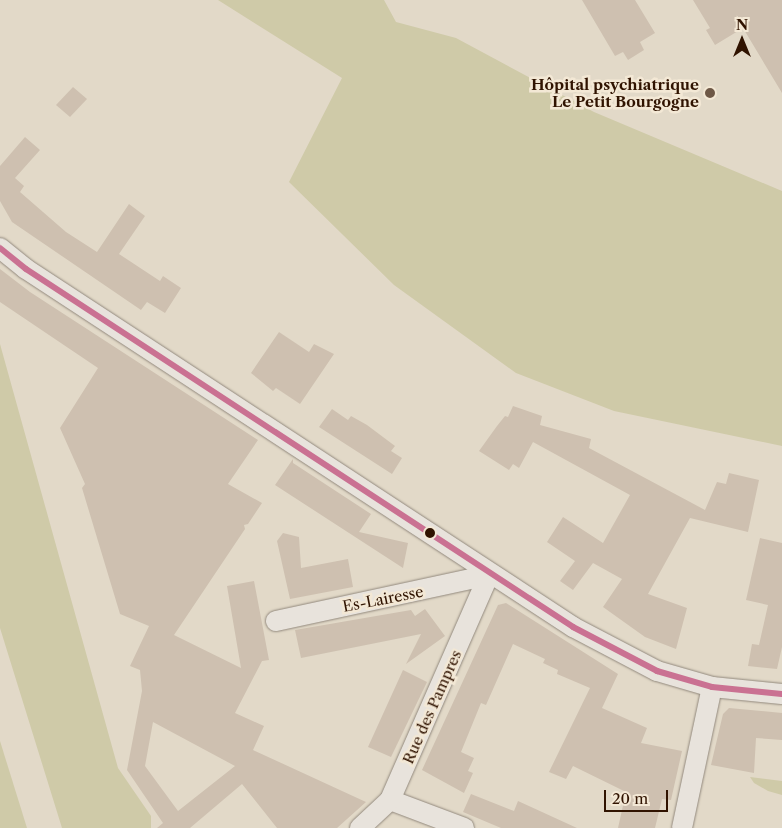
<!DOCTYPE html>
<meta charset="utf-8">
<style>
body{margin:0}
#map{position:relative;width:782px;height:828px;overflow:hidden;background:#e2d9c8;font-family:"Libre Caslon Text",serif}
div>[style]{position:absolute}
.green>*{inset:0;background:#cfcaa8}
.building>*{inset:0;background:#cec0b0}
.roads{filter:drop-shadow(0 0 1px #92897d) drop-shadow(0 0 1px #92897d)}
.street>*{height:20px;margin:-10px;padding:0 10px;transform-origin:10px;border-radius:10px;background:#e8e3dc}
.bus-1>*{height:6px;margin:-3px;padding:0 3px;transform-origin:3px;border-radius:3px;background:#ca7192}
.dots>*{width:14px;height:14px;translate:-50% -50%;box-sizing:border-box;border:2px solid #f3e8d5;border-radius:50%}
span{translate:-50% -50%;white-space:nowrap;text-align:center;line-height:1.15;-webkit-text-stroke:5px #f3e8d5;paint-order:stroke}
.poi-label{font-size:15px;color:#301300;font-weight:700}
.right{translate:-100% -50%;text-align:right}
.street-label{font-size:15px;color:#301300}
.north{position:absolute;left:717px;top:15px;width:50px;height:50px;-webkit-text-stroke:4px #f3e8d5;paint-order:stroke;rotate:0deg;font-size:14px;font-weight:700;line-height:20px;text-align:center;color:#301300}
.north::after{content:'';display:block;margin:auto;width:18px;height:22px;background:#301300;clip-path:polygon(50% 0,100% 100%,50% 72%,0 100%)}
.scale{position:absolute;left:604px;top:790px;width:64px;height:22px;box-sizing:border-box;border:2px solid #301300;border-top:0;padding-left:6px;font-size:15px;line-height:18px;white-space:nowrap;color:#301300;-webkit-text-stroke:4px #f3e8d5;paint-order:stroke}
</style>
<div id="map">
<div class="green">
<i style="clip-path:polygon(218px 0,384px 0,396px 22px,456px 38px,594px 112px,782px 191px,782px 446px,614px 411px,516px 373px,394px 285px,289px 182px,342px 78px)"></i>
<i style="clip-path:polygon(0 344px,118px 768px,151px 816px,151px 828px,62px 828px,0 628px)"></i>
<i style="clip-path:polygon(0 741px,27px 828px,0 828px)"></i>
<i style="clip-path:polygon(750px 777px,782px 781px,782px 795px,768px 791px,754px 783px)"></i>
</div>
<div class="building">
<i style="clip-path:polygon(582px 0,635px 0,655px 33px,640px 42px,644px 50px,628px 60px,623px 52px,615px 56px)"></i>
<i style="clip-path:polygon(693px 0,782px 0,782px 93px,743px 28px,715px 45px,706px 30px,710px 28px)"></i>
<i style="clip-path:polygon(73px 87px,87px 99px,70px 117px,56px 105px)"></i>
<i style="clip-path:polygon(25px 137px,40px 150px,15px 178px,24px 186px,20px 192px,66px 232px,97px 252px,129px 204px,145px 216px,119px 254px,160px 281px,163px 276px,181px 288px,165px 313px,147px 302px,141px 310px,12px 222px,0 201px,0 166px)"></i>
<i style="clip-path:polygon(evenodd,0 269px,30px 292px,258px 440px,228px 484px,262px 503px,248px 524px,244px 525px,245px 529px,174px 635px,241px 668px,227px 586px,254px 581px,269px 660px,262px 661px,235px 713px,264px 726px,253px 750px,366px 802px,337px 828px,277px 828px,242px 784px,190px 828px,157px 828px,163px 823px,127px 770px,142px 691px,140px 670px,130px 666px,149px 626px,120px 614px,82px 488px,85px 484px,60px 428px,98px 368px,0 302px,0 269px,153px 722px,235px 766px,178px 811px,145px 766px,153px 722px)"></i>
<i style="clip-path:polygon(279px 332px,309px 352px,314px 344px,334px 354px,300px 404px,276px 388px,273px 391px,251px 373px)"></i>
<i style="clip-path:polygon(513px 406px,542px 416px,540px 425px,591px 439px,589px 448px,705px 510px,717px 482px,726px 484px,729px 473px,759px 480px,748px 532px,690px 518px,648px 594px,687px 608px,676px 649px,645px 637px,603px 607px,622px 579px,593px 563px,573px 590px,560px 581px,575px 561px,547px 542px,563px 517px,603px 543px,630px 495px,533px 442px,519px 468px,513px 464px,509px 470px,479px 451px,497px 426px,505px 416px,508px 417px)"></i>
<i style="clip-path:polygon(332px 409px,348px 420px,351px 416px,367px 425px,395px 446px,391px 451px,402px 458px,392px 474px,319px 427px)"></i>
<i style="clip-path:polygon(293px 459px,293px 463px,371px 514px,359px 532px,408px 543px,403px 568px,275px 485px)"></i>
<i style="clip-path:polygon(283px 533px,299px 537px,301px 568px,348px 559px,353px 587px,290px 599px,277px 541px)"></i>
<i style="clip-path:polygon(760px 538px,782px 543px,782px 647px,777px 669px,748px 666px,752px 644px,759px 645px,768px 605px,746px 600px)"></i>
<i style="clip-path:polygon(506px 603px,618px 674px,602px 708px,647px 728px,641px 743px,682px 751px,671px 800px,662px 799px,655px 828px,618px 828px,626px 792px,573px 766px,566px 779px,549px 772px,590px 688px,557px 674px,558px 670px,543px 663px,545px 659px,513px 644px,486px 705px,481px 703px,461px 752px,474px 758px,468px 771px,473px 773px,464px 793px,422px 770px,498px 605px)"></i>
<i style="clip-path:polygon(425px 609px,445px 636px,406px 664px,421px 634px,301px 658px,295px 630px,411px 610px,415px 616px)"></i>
<i style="clip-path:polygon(403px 670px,427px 682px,391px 757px,368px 747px)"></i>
<i style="clip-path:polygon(729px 708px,782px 713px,782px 740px,756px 738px,754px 773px,711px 765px,723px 714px)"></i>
<i style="clip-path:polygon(471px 794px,514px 811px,518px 801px,577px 828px,501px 828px,463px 812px)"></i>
</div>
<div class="roads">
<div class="street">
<i style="left:0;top:248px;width:33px;rotate:39deg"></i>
<i style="left:26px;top:269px;width:654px;rotate:33.2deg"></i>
<i style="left:573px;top:627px;width:95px;rotate:27.6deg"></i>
<i style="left:657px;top:671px;width:57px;rotate:16.2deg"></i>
<i style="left:712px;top:687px;width:70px;rotate:5.7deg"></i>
<i style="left:276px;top:621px;width:218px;rotate:-12.2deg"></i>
<i style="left:390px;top:800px;width:79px;rotate:20.7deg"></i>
<i style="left:360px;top:828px;width:41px;rotate:-43deg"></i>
<i style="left:390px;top:800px;width:246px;rotate:-66.3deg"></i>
<i style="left:682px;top:828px;width:144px;rotate:-78deg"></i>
</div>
</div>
<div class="bus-1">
<i style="left:0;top:248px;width:33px;rotate:39deg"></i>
<i style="left:26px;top:269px;width:654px;rotate:33.2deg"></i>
<i style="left:573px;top:627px;width:95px;rotate:27.6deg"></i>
<i style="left:657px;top:671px;width:57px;rotate:16.2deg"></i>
<i style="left:712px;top:687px;width:70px;rotate:5.7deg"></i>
</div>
<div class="dots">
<i style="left:710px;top:93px;background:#6e5846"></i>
<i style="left:430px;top:533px;background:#301300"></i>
</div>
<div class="poi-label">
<span class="right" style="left:699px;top:93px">Hôpital psychiatrique<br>Le Petit Bourgogne</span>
</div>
<div class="street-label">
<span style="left:383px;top:599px;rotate:-11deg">Es-Lairesse</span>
<span style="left:432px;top:707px;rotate:-66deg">Rue des Pampres</span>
</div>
<div class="north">N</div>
<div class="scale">20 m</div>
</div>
